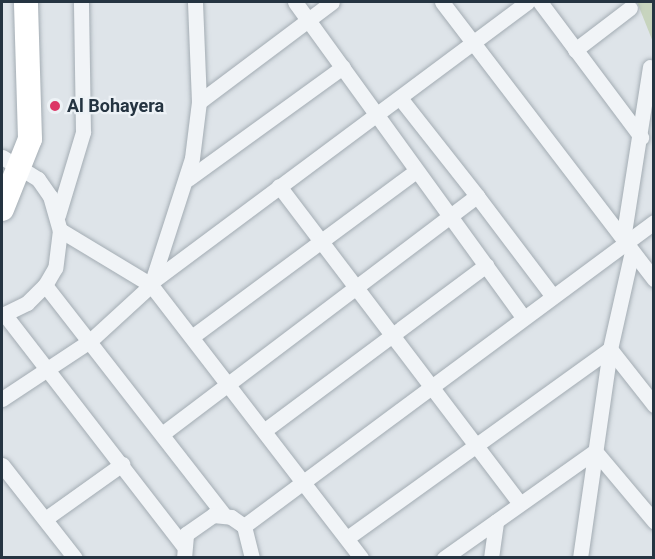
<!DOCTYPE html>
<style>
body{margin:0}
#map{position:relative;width:655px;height:559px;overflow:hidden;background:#dee4e9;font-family:Roboto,sans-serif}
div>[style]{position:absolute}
.green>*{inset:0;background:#c7d4be}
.roads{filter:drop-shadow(0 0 2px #a3acb3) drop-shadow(0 0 2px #a3acb3)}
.minor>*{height:15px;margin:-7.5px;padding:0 7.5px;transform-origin:7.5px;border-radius:7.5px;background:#f1f4f7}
.trunk>*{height:24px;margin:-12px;padding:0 12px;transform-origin:12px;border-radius:12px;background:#fff}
.dots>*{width:16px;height:16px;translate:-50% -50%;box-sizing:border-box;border:3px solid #edf2f6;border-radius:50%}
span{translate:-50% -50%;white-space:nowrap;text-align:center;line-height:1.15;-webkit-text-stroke:4.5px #edf2f6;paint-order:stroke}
.poi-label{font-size:18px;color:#253441;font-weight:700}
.left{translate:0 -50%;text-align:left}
.frame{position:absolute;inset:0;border:3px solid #253441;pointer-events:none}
</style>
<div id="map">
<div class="green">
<i style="clip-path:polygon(637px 2px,653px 2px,653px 42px)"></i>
</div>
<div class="roads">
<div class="minor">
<i style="left:295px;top:2px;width:387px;rotate:54.1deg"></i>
<i style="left:442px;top:2px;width:349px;rotate:52.6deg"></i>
<i style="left:540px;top:2px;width:169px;rotate:53.2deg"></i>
<i style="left:575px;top:50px;width:69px;rotate:-37.4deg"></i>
<i style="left:400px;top:98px;width:125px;rotate:51.8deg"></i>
<i style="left:199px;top:102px;width:166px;rotate:-36.9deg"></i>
<i style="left:2px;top:157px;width:42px;rotate:31.4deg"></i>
<i style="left:38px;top:179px;width:21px;rotate:55deg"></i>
<i style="left:50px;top:196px;width:35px;rotate:74deg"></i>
<i style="left:60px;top:230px;width:38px;rotate:97deg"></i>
<i style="left:55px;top:268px;width:20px;rotate:120deg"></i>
<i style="left:45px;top:285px;width:25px;rotate:135deg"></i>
<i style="left:27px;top:303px;width:28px;rotate:154deg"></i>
<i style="left:188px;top:179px;width:191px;rotate:-35.9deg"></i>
<i style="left:279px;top:186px;width:397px;rotate:52.8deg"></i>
<i style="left:58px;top:215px;width:87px;rotate:-73.2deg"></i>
<i style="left:83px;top:132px;width:130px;rotate:-90.9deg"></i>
<i style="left:60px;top:230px;width:106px;rotate:31.1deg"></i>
<i style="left:151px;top:285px;width:344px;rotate:52.4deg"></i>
<i style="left:623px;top:239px;width:174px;rotate:-81.1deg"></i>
<i style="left:153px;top:281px;width:467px;rotate:-36.7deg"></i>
<i style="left:45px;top:285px;width:291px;rotate:52.1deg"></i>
<i style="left:5px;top:315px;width:291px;rotate:52.3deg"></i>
<i style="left:193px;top:336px;width:277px;rotate:-36.5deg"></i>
<i style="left:2px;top:399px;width:107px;rotate:-33.5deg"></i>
<i style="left:91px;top:340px;width:81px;rotate:-42.5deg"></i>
<i style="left:151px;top:285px;width:133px;rotate:-72.1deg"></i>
<i style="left:192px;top:158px;width:56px;rotate:-82.9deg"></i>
<i style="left:199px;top:102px;width:100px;rotate:-92.3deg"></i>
<i style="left:265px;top:430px;width:276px;rotate:-36.7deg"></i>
<i style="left:162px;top:434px;width:395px;rotate:-37.1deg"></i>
<i style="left:477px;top:196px;width:123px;rotate:52.9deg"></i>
<i style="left:2px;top:465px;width:118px;rotate:51.9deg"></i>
<i style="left:45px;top:519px;width:95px;rotate:-35.5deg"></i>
<i style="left:244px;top:526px;width:510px;rotate:-36.56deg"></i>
<i style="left:347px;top:538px;width:324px;rotate:-35.7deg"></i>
<i style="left:610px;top:349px;width:71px;rotate:51.8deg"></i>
<i style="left:184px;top:558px;width:24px;rotate:-85deg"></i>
<i style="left:186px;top:534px;width:33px;rotate:-35deg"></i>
<i style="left:213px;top:515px;width:18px;rotate:6deg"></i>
<i style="left:231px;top:517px;width:16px;rotate:35deg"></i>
<i style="left:244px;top:526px;width:33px;rotate:76deg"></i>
<i style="left:444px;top:558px;width:185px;rotate:-35.3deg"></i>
<i style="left:595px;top:451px;width:92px;rotate:49.9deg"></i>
<i style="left:491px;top:558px;width:37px;rotate:-82deg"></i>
<i style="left:580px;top:558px;width:211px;rotate:-81.8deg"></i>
<i style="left:610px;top:349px;width:100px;rotate:-77.3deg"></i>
</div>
<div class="trunk">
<i style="left:2px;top:209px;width:75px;rotate:-68.2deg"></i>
<i style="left:30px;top:139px;width:137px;rotate:-91.7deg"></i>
</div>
</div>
<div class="dots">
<i style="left:55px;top:106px;background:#dc3566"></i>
</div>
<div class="poi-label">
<span class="left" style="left:67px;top:106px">Al Bohayera</span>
</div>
<div class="frame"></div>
</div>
